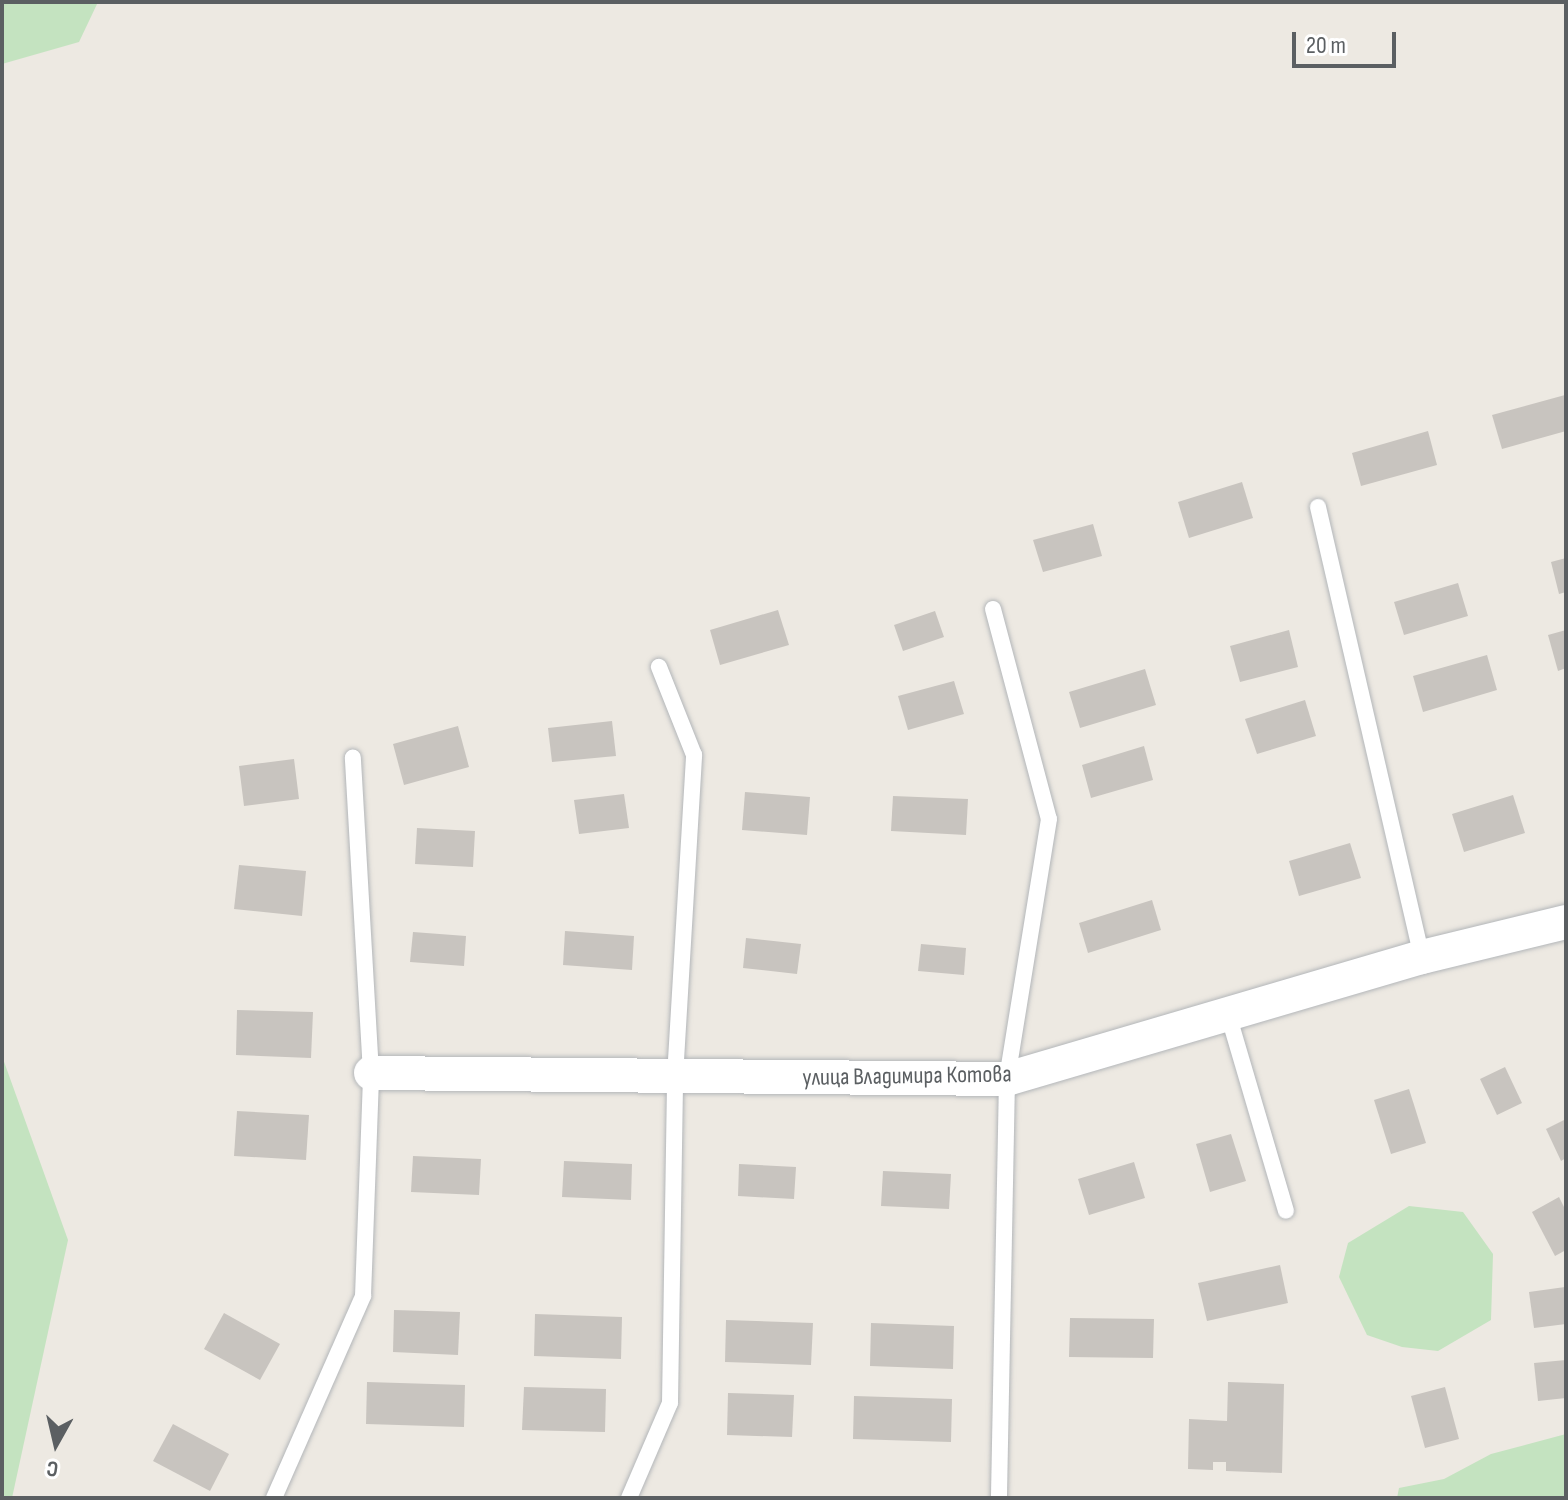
<!DOCTYPE html>
<meta charset="utf-8">
<style>
body{margin:0}
#map{position:relative;width:1568px;height:1500px;overflow:hidden;background:#ede9e2;font-family:"Sofia Sans Condensed",sans-serif}
div>[style]{position:absolute}
.green>*{inset:0;background:#c4e3c0}
.building>*{inset:0;background:#c8c4bf}
.roads{filter:drop-shadow(0 0 2px #b3b6b9) drop-shadow(0 0 2px #b3b6b9)}
.service>*{height:16px;margin:-8px;padding:0 8px;transform-origin:8px;border-radius:8px;background:#fff}
.minor>*{height:34px;margin:-17px;padding:0 17px;transform-origin:17px;border-radius:17px;background:#fff}
span{translate:-50% -50%;white-space:nowrap;text-align:center;line-height:1.15;-webkit-text-stroke:6px #fff;paint-order:stroke}
.street-label{font-size:24px;color:#5b5f62}
.frame{position:absolute;inset:0;border:4px solid #5b5f62;pointer-events:none}
.north{position:absolute;left:16px;top:1404px;width:80px;height:80px;-webkit-text-stroke:6px #fff;paint-order:stroke;rotate:188deg;font-size:22px;font-weight:700;line-height:32px;text-align:center;color:#5b5f62}
.north::after{content:'';display:block;margin:auto;width:28px;height:36px;background:#5b5f62;clip-path:polygon(50% 0,100% 100%,50% 72%,0 100%)}
.scale{position:absolute;left:1292px;top:32px;width:104px;height:36px;box-sizing:border-box;border:4px solid #5b5f62;border-top:0;padding-left:10px;font-size:24px;line-height:28px;white-space:nowrap;color:#5b5f62;-webkit-text-stroke:6px #fff;paint-order:stroke}
</style>
<div id="map">
<div class="green">
<i style="clip-path:polygon(2px 2px,98px 2px,79px 42px,2px 64px)"></i>
<i style="clip-path:polygon(2px 1056px,68px 1240px,12px 1498px,2px 1498px)"></i>
<i style="clip-path:polygon(1409px 1206px,1463px 1212px,1493px 1254px,1491px 1320px,1438px 1351px,1402px 1347px,1367px 1335px,1339px 1277px,1348px 1243px)"></i>
<i style="clip-path:polygon(1566px 1434px,1566px 1498px,1397px 1498px,1399px 1488px,1444px 1479px,1491px 1454px)"></i>
</div>
<div class="building">
<i style="clip-path:polygon(1565px 395px,1566px 431px,1502px 449px,1492px 415px)"></i>
<i style="clip-path:polygon(1428px 431px,1437px 465px,1361px 486px,1352px 453px)"></i>
<i style="clip-path:polygon(1242px 482px,1253px 518px,1189px 538px,1178px 502px)"></i>
<i style="clip-path:polygon(1093px 524px,1102px 556px,1043px 572px,1033px 540px)"></i>
<i style="clip-path:polygon(1566px 558px,1566px 592px,1559px 594px,1551px 562px)"></i>
<i style="clip-path:polygon(1458px 583px,1468px 616px,1404px 635px,1394px 602px)"></i>
<i style="clip-path:polygon(778px 610px,789px 645px,720px 665px,710px 630px)"></i>
<i style="clip-path:polygon(935px 611px,944px 637px,903px 651px,894px 625px)"></i>
<i style="clip-path:polygon(1289px 630px,1298px 667px,1240px 682px,1230px 646px)"></i>
<i style="clip-path:polygon(1566px 630px,1566px 668px,1558px 671px,1548px 635px)"></i>
<i style="clip-path:polygon(1487px 655px,1497px 690px,1423px 712px,1413px 676px)"></i>
<i style="clip-path:polygon(1145px 669px,1156px 705px,1080px 728px,1069px 692px)"></i>
<i style="clip-path:polygon(954px 681px,964px 714px,908px 730px,898px 696px)"></i>
<i style="clip-path:polygon(1305px 700px,1316px 736px,1257px 754px,1245px 719px)"></i>
<i style="clip-path:polygon(612px 721px,616px 756px,552px 762px,548px 728px)"></i>
<i style="clip-path:polygon(458px 726px,469px 767px,404px 785px,393px 744px)"></i>
<i style="clip-path:polygon(1144px 746px,1153px 780px,1091px 798px,1082px 765px)"></i>
<i style="clip-path:polygon(294px 759px,299px 799px,244px 806px,239px 766px)"></i>
<i style="clip-path:polygon(745px 792px,810px 797px,807px 835px,742px 830px)"></i>
<i style="clip-path:polygon(624px 794px,629px 828px,579px 834px,574px 800px)"></i>
<i style="clip-path:polygon(1513px 795px,1525px 833px,1464px 852px,1452px 814px)"></i>
<i style="clip-path:polygon(893px 796px,968px 799px,966px 835px,891px 831px)"></i>
<i style="clip-path:polygon(417px 828px,475px 831px,473px 867px,415px 864px)"></i>
<i style="clip-path:polygon(1350px 843px,1361px 878px,1299px 896px,1289px 861px)"></i>
<i style="clip-path:polygon(239px 865px,306px 871px,302px 916px,234px 909px)"></i>
<i style="clip-path:polygon(1152px 900px,1161px 930px,1088px 953px,1079px 923px)"></i>
<i style="clip-path:polygon(565px 931px,634px 936px,632px 970px,563px 965px)"></i>
<i style="clip-path:polygon(413px 932px,466px 936px,464px 966px,410px 962px)"></i>
<i style="clip-path:polygon(746px 938px,801px 944px,797px 974px,743px 968px)"></i>
<i style="clip-path:polygon(921px 944px,966px 948px,964px 975px,918px 971px)"></i>
<i style="clip-path:polygon(237px 1010px,313px 1012px,311px 1058px,236px 1055px)"></i>
<i style="clip-path:polygon(1505px 1067px,1522px 1103px,1497px 1115px,1480px 1079px)"></i>
<i style="clip-path:polygon(1409px 1089px,1426px 1143px,1391px 1154px,1374px 1100px)"></i>
<i style="clip-path:polygon(237px 1111px,309px 1115px,306px 1160px,234px 1156px)"></i>
<i style="clip-path:polygon(1566px 1119px,1566px 1158px,1561px 1161px,1546px 1129px)"></i>
<i style="clip-path:polygon(1231px 1134px,1246px 1181px,1210px 1192px,1196px 1144px)"></i>
<i style="clip-path:polygon(413px 1156px,481px 1159px,479px 1195px,411px 1192px)"></i>
<i style="clip-path:polygon(564px 1161px,632px 1164px,631px 1200px,562px 1197px)"></i>
<i style="clip-path:polygon(1134px 1162px,1145px 1198px,1089px 1215px,1078px 1179px)"></i>
<i style="clip-path:polygon(739px 1164px,796px 1167px,794px 1199px,738px 1196px)"></i>
<i style="clip-path:polygon(883px 1171px,951px 1174px,949px 1209px,881px 1206px)"></i>
<i style="clip-path:polygon(1559px 1197px,1566px 1211px,1566px 1250px,1555px 1256px,1532px 1212px)"></i>
<i style="clip-path:polygon(1280px 1265px,1288px 1303px,1207px 1321px,1198px 1283px)"></i>
<i style="clip-path:polygon(1565px 1287px,1566px 1324px,1534px 1328px,1529px 1292px)"></i>
<i style="clip-path:polygon(394px 1310px,460px 1312px,458px 1355px,393px 1352px)"></i>
<i style="clip-path:polygon(224px 1313px,280px 1344px,260px 1380px,204px 1349px)"></i>
<i style="clip-path:polygon(535px 1314px,622px 1317px,621px 1359px,534px 1356px)"></i>
<i style="clip-path:polygon(1070px 1318px,1154px 1319px,1153px 1358px,1069px 1357px)"></i>
<i style="clip-path:polygon(726px 1320px,813px 1323px,811px 1365px,725px 1362px)"></i>
<i style="clip-path:polygon(871px 1323px,954px 1326px,953px 1369px,870px 1366px)"></i>
<i style="clip-path:polygon(1566px 1360px,1566px 1398px,1538px 1401px,1534px 1363px)"></i>
<i style="clip-path:polygon(367px 1382px,465px 1385px,464px 1427px,366px 1424px)"></i>
<i style="clip-path:polygon(1228px 1382px,1284px 1384px,1282px 1473px,1226px 1471px,1226px 1462px,1213px 1462px,1213px 1470px,1188px 1469px,1189px 1419px,1227px 1421px)"></i>
<i style="clip-path:polygon(524px 1387px,606px 1389px,605px 1432px,522px 1430px)"></i>
<i style="clip-path:polygon(1445px 1387px,1459px 1439px,1425px 1448px,1411px 1396px)"></i>
<i style="clip-path:polygon(728px 1393px,794px 1395px,792px 1437px,727px 1435px)"></i>
<i style="clip-path:polygon(854px 1396px,952px 1399px,951px 1442px,853px 1439px)"></i>
<i style="clip-path:polygon(173px 1424px,229px 1454px,210px 1491px,153px 1461px)"></i>
</div>
<div class="roads">
<div class="service">
<i style="left:1318px;top:507px;width:462px;rotate:77deg"></i>
<i style="left:993px;top:609px;width:217px;rotate:75.1deg"></i>
<i style="left:1049px;top:819px;width:263px;rotate:99.2deg"></i>
<i style="left:1007px;top:1079px;width:419px;rotate:91.1deg"></i>
<i style="left:1228px;top:1014px;width:205px;rotate:73.6deg"></i>
<i style="left:274px;top:1498px;width:221px;rotate:-66.2deg"></i>
<i style="left:363px;top:1296px;width:223px;rotate:-87.9deg"></i>
<i style="left:371px;top:1073px;width:316px;rotate:-93.3deg"></i>
<i style="left:629px;top:1498px;width:103px;rotate:-66.7deg"></i>
<i style="left:670px;top:1403px;width:326px;rotate:-89.1deg"></i>
<i style="left:675px;top:1077px;width:323px;rotate:-86.6deg"></i>
<i style="left:694px;top:755px;width:95px;rotate:-111.7deg"></i>
</div>
<div class="minor">
<i style="left:371px;top:1073px;width:636px;rotate:0.54deg"></i>
<i style="left:1007px;top:1079px;width:433px;rotate:-16.4deg"></i>
<i style="left:1422px;top:957px;width:148px;rotate:-13.7deg"></i>
</div>
</div>
<div class="street-label">
<span style="left:907px;top:1076px;rotate:-1deg">улица Владимира Котова</span>
</div>
<div class="frame"></div>
<div class="north">С</div>
<div class="scale">20 m</div>
</div>
